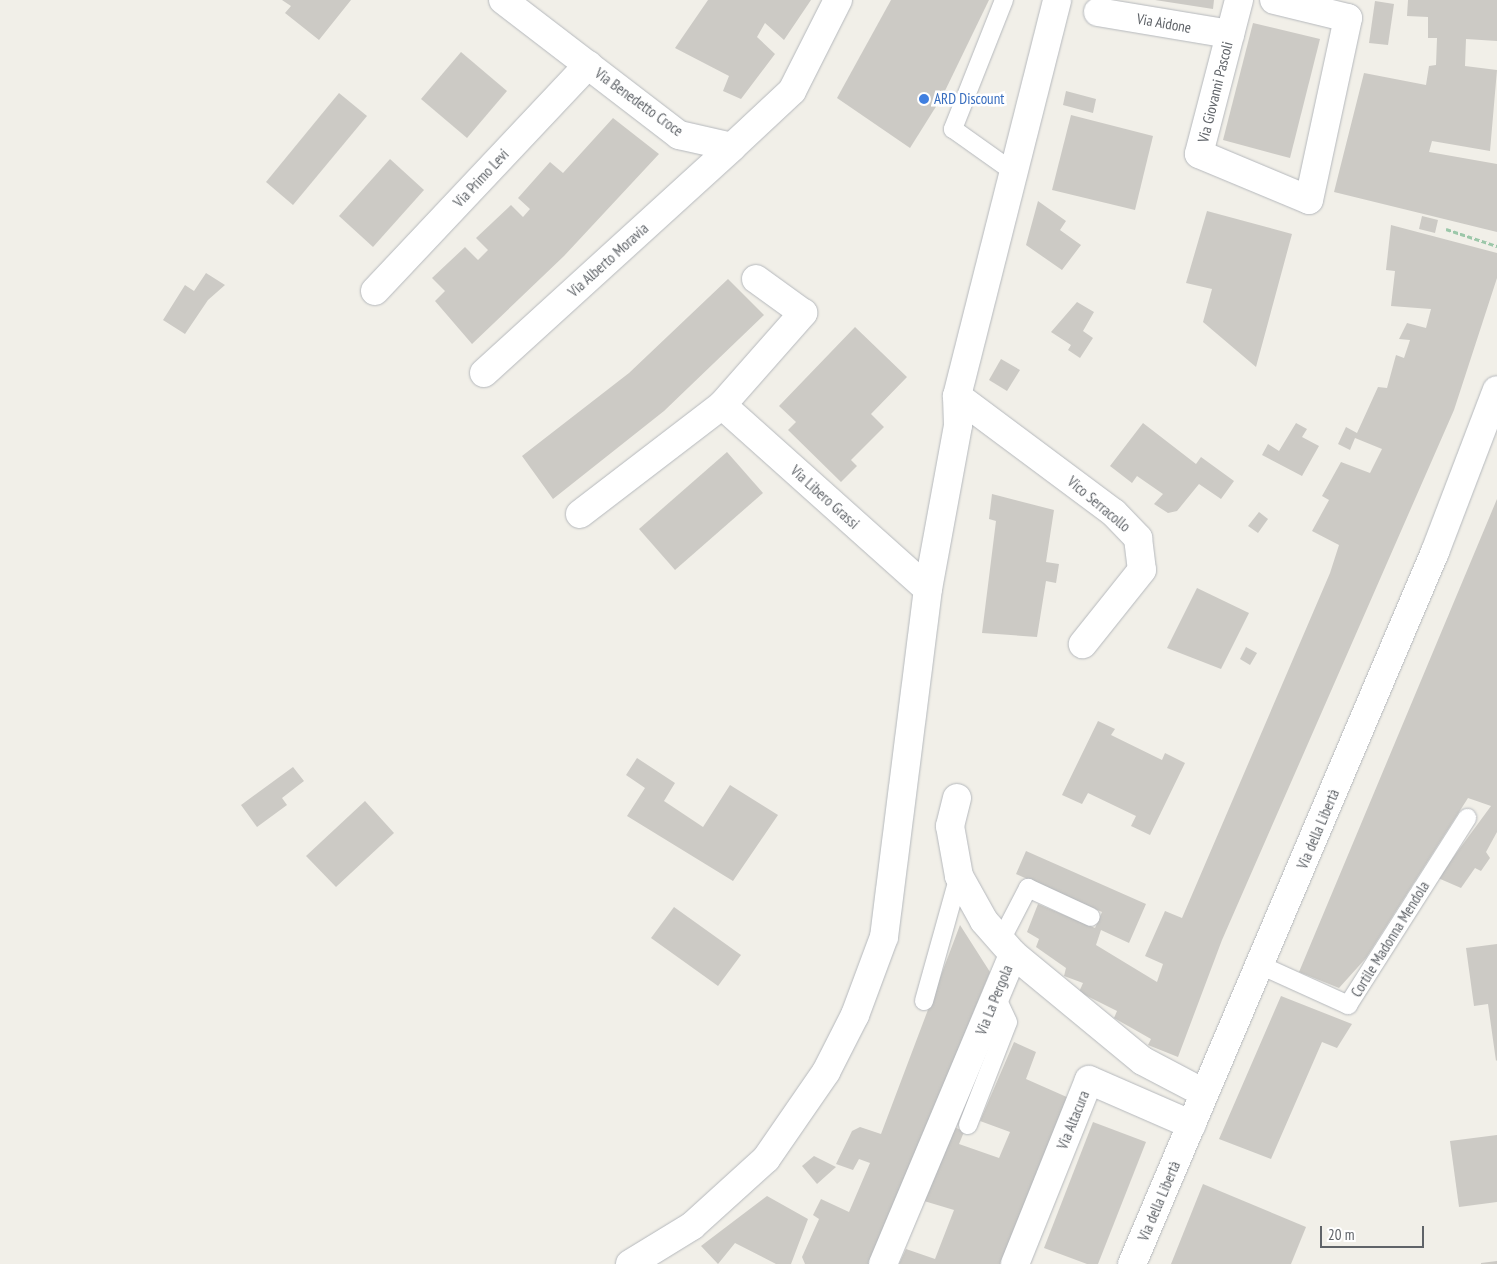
<!DOCTYPE html>
<meta charset="utf-8">
<style>
body{margin:0}
#map{position:relative;width:1497px;height:1264px;overflow:hidden;background:#f1efe8;font-family:"PT Sans Narrow",sans-serif}
div>[style]{position:absolute}
.building>*{inset:0;background:#cccac5}
.path>*{height:3px;margin-top:-1.5px;transform-origin:0;background:repeating-linear-gradient(90deg,#9cc7a9 0 5px,transparent 0 7.5px)}
.roads{filter:drop-shadow(0 0 1px #b5b8bc) drop-shadow(0 0 1px #b5b8bc)}
.service>*{height:18px;margin:-9px;padding:0 9px;transform-origin:9px;border-radius:9px;background:#fff}
.minor>*{height:28px;margin:-14px;padding:0 14px;transform-origin:14px;border-radius:14px;background:#fff}
.secondary>*{height:28px;margin:-14px;padding:0 14px;transform-origin:14px;border-radius:14px;background:#fff}
.dots>*{width:14px;height:14px;translate:-50% -50%;box-sizing:border-box;border:2px solid #fff;border-radius:50%}
span{translate:-50% -50%;white-space:nowrap;text-align:center;line-height:1.15;-webkit-text-stroke:5px #fff;paint-order:stroke}
.street-label{font-size:15px;color:#5f6368}
.shop-label{font-size:15px;color:#366cbe}
.left{translate:0 -50%;text-align:left}
.scale{position:absolute;left:1320px;top:1226px;width:104px;height:22px;box-sizing:border-box;border:2px solid #5f6368;border-top:0;padding-left:6px;font-size:15px;line-height:18px;white-space:nowrap;color:#5f6368;-webkit-text-stroke:4px #fff;paint-order:stroke}
</style>
<div id="map">
<div class="building">
<i style="clip-path:polygon(282px 0,351px 0,319px 40px,285px 13px,291px 6px)"></i>
<i style="clip-path:polygon(708px 0,811px 0,784px 40px,765px 23px,757px 37px,775px 54px,741px 99px,723px 91px,729px 76px,675px 48px)"></i>
<i style="clip-path:polygon(891px 0,989px 0,942px 97px,910px 148px,837px 98px)"></i>
<i style="clip-path:polygon(1155px 0,1214px 0,1213px 9px)"></i>
<i style="clip-path:polygon(1408px 0,1497px 0,1497px 41px,1466px 39px,1465px 66px,1497px 70px,1490px 151px,1432px 141px,1429px 152px,1497px 164px,1497px 232px,1334px 192px,1364px 73px,1426px 85px,1429px 66px,1436px 65px,1437px 38px,1428px 38px,1428px 17px,1407px 16px)"></i>
<i style="clip-path:polygon(1375px 1px,1394px 4px,1388px 45px,1369px 43px)"></i>
<i style="clip-path:polygon(1253px 23px,1320px 39px,1290px 158px,1223px 140px)"></i>
<i style="clip-path:polygon(461px 52px,507px 91px,467px 138px,421px 99px)"></i>
<i style="clip-path:polygon(1066px 91px,1096px 99px,1093px 113px,1063px 105px)"></i>
<i style="clip-path:polygon(339px 93px,367px 116px,293px 205px,266px 182px)"></i>
<i style="clip-path:polygon(1071px 115px,1153px 136px,1135px 210px,1052px 190px)"></i>
<i style="clip-path:polygon(613px 118px,659px 154px,564px 256px,472px 344px,435px 301px,445px 291px,432px 278px,465px 247px,478px 260px,488px 250px,476px 238px,511px 205px,523px 217px,530px 209px,518px 198px,550px 162px,563px 173px)"></i>
<i style="clip-path:polygon(390px 159px,424px 190px,373px 247px,339px 216px)"></i>
<i style="clip-path:polygon(1038px 201px,1066px 221px,1060px 230px,1081px 245px,1062px 270px,1026px 245px)"></i>
<i style="clip-path:polygon(1207px 211px,1292px 234px,1256px 367px,1203px 322px,1212px 289px,1186px 283px)"></i>
<i style="clip-path:polygon(1422px 216px,1438px 220px,1435px 233px,1419px 229px)"></i>
<i style="clip-path:polygon(1391px 225px,1497px 253px,1497px 278px,1454px 410px,1222px 940px,1178px 1057px,1148px 1045px,1151px 1039px,1114px 1018px,1117px 1011px,1079px 992px,1083px 983px,1064px 976px,1066px 968px,1036px 947px,1039px 939px,1027px 932px,1038px 904px,1095px 928px,1102px 912px,1016px 874px,1026px 851px,1146px 904px,1129px 943px,1101px 930px,1096px 945px,1157px 982px,1163px 964px,1145px 956px,1165px 911px,1182px 918px,1330px 573px,1339px 545px,1312px 531px,1329px 500px,1322px 496px,1341px 462px,1370px 473px,1382px 449px,1355px 438px,1350px 450px,1338px 444px,1346px 427px,1357px 433px,1378px 387px,1387px 388px,1396px 355px,1404px 358px,1410px 340px,1399px 339px,1407px 323px,1426px 328px,1431px 309px,1391px 306px,1395px 271px,1386px 270px)"></i>
<i style="clip-path:polygon(206px 273px,225px 285px,208px 300px,185px 334px,163px 320px,185px 285px,194px 291px)"></i>
<i style="clip-path:polygon(728px 279px,764px 315px,664px 411px,553px 499px,522px 456px,629px 373px)"></i>
<i style="clip-path:polygon(1077px 302px,1094px 312px,1083px 331px,1093px 338px,1080px 358px,1068px 350px,1071px 345px,1051px 332px)"></i>
<i style="clip-path:polygon(855px 327px,907px 377px,871px 414px,884px 427px,851px 460px,857px 466px,841px 482px,788px 430px,796px 422px,779px 406px)"></i>
<i style="clip-path:polygon(1001px 359px,1020px 370px,1007px 391px,989px 380px)"></i>
<i style="clip-path:polygon(1143px 423px,1196px 464px,1201px 457px,1234px 481px,1221px 499px,1199px 484px,1177px 511px,1168px 513px,1154px 504px,1163px 494px,1137px 476px,1132px 483px,1110px 466px)"></i>
<i style="clip-path:polygon(1296px 423px,1307px 429px,1302px 437px,1319px 446px,1302px 476px,1262px 455px,1268px 444px,1279px 451px)"></i>
<i style="clip-path:polygon(727px 452px,763px 493px,675px 570px,639px 529px)"></i>
<i style="clip-path:polygon(992px 494px,1054px 510px,1046px 562px,1059px 564px,1056px 583px,1046px 581px,1037px 637px,982px 633px,996px 521px,989px 519px)"></i>
<i style="clip-path:polygon(1497px 499px,1497px 832px,1486px 852px,1490px 858px,1481px 871px,1475px 868px,1461px 888px,1438px 878px,1491px 806px,1468px 798px,1366px 958px,1339px 988px,1299px 972px)"></i>
<i style="clip-path:polygon(1259px 512px,1268px 519px,1258px 533px,1248px 526px)"></i>
<i style="clip-path:polygon(1197px 588px,1249px 613px,1221px 669px,1167px 648px)"></i>
<i style="clip-path:polygon(1246px 647px,1257px 653px,1250px 665px,1240px 659px)"></i>
<i style="clip-path:polygon(1098px 721px,1115px 729px,1111px 735px,1162px 760px,1165px 753px,1185px 763px,1150px 835px,1131px 826px,1136px 816px,1088px 793px,1082px 804px,1062px 795px)"></i>
<i style="clip-path:polygon(637px 758px,675px 783px,664px 801px,703px 827px,730px 785px,778px 815px,733px 881px,627px 816px,645px 788px,626px 775px)"></i>
<i style="clip-path:polygon(293px 767px,304px 781px,282px 798px,287px 805px,257px 827px,241px 805px)"></i>
<i style="clip-path:polygon(365px 801px,394px 833px,336px 887px,306px 856px)"></i>
<i style="clip-path:polygon(674px 907px,741px 955px,718px 986px,651px 938px)"></i>
<i style="clip-path:polygon(960px 925px,990px 972px,870px 1264px,805px 1264px,802px 1257px,819px 1219px,813px 1215px,821px 1199px,849px 1212px,870px 1163px,859px 1159px,853px 1170px,836px 1164px,852px 1131px,860px 1127px,881px 1134px)"></i>
<i style="clip-path:polygon(1497px 944px,1497px 1060px,1496px 1061px,1488px 1004px,1474px 1006px,1466px 948px)"></i>
<i style="clip-path:polygon(1281px 996px,1352px 1024px,1337px 1048px,1322px 1042px,1271px 1159px,1219px 1139px)"></i>
<i style="clip-path:polygon(1014px 1042px,1036px 1052px,1026px 1079px,1069px 1098px,1000px 1264px,899px 1264px,906px 1249px,935px 1259px,954px 1210px,924px 1201px,955px 1127px,964px 1132px,959px 1144px,999px 1158px,1010px 1132px,980px 1121px)"></i>
<i style="clip-path:polygon(1093px 1122px,1146px 1142px,1098px 1264px,1087px 1264px,1044px 1248px)"></i>
<i style="clip-path:polygon(1497px 1135px,1497px 1202px,1459px 1207px,1450px 1141px)"></i>
<i style="clip-path:polygon(814px 1156px,836px 1167px,817px 1184px,802px 1166px)"></i>
<i style="clip-path:polygon(1203px 1184px,1306px 1227px,1291px 1264px,1171px 1264px)"></i>
<i style="clip-path:polygon(767px 1196px,808px 1219px,791px 1264px,776px 1264px,735px 1243px,718px 1264px,701px 1246px)"></i>
<i style="clip-path:polygon(1497px 1261px,1497px 1264px,1481px 1264px,1481px 1263px)"></i>
</div>
<div class="path">
<i style="left:1446px;top:229px;width:54px;rotate:18.4deg"></i>
</div>
<div class="roads">
<div class="service">
<i style="left:1004px;top:0;width:139px;rotate:111.6deg"></i>
<i style="left:953px;top:129px;width:76px;rotate:35.4deg"></i>
<i style="left:1000px;top:942px;width:61px;rotate:-62.6deg"></i>
<i style="left:1028px;top:888px;width:69px;rotate:24.7deg"></i>
<i style="left:1260px;top:965px;width:97px;rotate:24.4deg"></i>
<i style="left:1348px;top:1005px;width:222px;rotate:-57.5deg"></i>
<i style="left:924px;top:1001px;width:130px;rotate:-74.4deg"></i>
<i style="left:968px;top:1125px;width:110px;rotate:-68.8deg"></i>
<i style="left:1008px;top:1022px;width:29px;rotate:-115deg"></i>
</div>
<div class="minor">
<i style="left:503px;top:0;width:222px;rotate:37.5deg"></i>
<i style="left:679px;top:135px;width:54px;rotate:12.8deg"></i>
<i style="left:732px;top:147px;width:82px;rotate:-43deg"></i>
<i style="left:792px;top:91px;width:102px;rotate:-63.2deg"></i>
<i style="left:1239px;top:0;width:159px;rotate:104.6deg"></i>
<i style="left:1199px;top:154px;width:119px;rotate:22.7deg"></i>
<i style="left:1309px;top:200px;width:186px;rotate:-77.9deg"></i>
<i style="left:1348px;top:18px;width:76px;rotate:-166.3deg"></i>
<i style="left:1098px;top:12px;width:134px;rotate:9.5deg"></i>
<i style="left:375px;top:291px;width:311px;rotate:-46.7deg"></i>
<i style="left:484px;top:373px;width:336px;rotate:-42.3deg"></i>
<i style="left:957px;top:396px;width:196px;rotate:36.7deg"></i>
<i style="left:1114px;top:513px;width:35px;rotate:46deg"></i>
<i style="left:1138px;top:538px;width:32px;rotate:83deg"></i>
<i style="left:1142px;top:570px;width:95px;rotate:128.6deg"></i>
<i style="left:722px;top:405px;width:276px;rotate:41.8deg"></i>
<i style="left:580px;top:514px;width:179px;rotate:-37.5deg"></i>
<i style="left:722px;top:405px;width:123px;rotate:-48.6deg"></i>
<i style="left:803px;top:313px;width:58px;rotate:-144.1deg"></i>
<i style="left:957px;top:798px;width:29px;rotate:104deg"></i>
<i style="left:950px;top:826px;width:51px;rotate:79.8deg"></i>
<i style="left:959px;top:876px;width:51px;rotate:60.9deg"></i>
<i style="left:984px;top:921px;width:44px;rotate:48.7deg"></i>
<i style="left:630px;top:1264px;width:73px;rotate:-31.5deg"></i>
<i style="left:692px;top:1226px;width:100px;rotate:-42.2deg"></i>
<i style="left:766px;top:1159px;width:106px;rotate:-55.4deg"></i>
<i style="left:826px;top:1072px;width:64px;rotate:-63deg"></i>
<i style="left:855px;top:1015px;width:83px;rotate:-69.6deg"></i>
<i style="left:884px;top:937px;width:351px;rotate:-82.8deg"></i>
<i style="left:928px;top:589px;width:167px;rotate:-79.6deg"></i>
<i style="left:958px;top:425px;width:29px;rotate:-92deg"></i>
<i style="left:957px;top:396px;width:408px;rotate:-75.8deg"></i>
<i style="left:883px;top:1264px;width:336px;rotate:-67.2deg"></i>
<i style="left:1013px;top:954px;width:168px;rotate:39.5deg"></i>
<i style="left:1143px;top:1061px;width:69px;rotate:27.7deg"></i>
<i style="left:1015px;top:1264px;width:198px;rotate:-68.1deg"></i>
<i style="left:1089px;top:1080px;width:112px;rotate:23.6deg"></i>
</div>
<div class="secondary">
<i style="left:1132px;top:1264px;width:774px;rotate:-66.95deg"></i>
<i style="left:1435px;top:552px;width:173px;rotate:-69.1deg"></i>
</div>
</div>
<div class="dots">
<i style="left:924px;top:99px;background:#3f7fe0"></i>
</div>
<div class="street-label">
<span style="left:1164px;top:23px;rotate:10deg">Via Aidone</span>
<span style="left:1215px;top:92px;rotate:-76deg">Via Giovanni Pascoli</span>
<span style="left:639px;top:102px;rotate:36deg">Via Benedetto Croce</span>
<span style="left:481px;top:178px;rotate:-47deg">Via Primo Levi</span>
<span style="left:608px;top:260px;rotate:-42deg">Via Alberto Moravia</span>
<span style="left:825px;top:497px;rotate:42deg">Via Libero Grassi</span>
<span style="left:1099px;top:504px;rotate:40deg">Vico Serracollo</span>
<span style="left:1318px;top:829px;rotate:-67deg">Via della Libertà</span>
<span style="left:1390px;top:939px;rotate:-58deg">Cortile Madonna Mendola</span>
<span style="left:994px;top:1000px;rotate:-68deg">Via La Pergola</span>
<span style="left:1073px;top:1120px;rotate:-68deg">Via Altacura</span>
<span style="left:1159px;top:1201px;rotate:-67deg">Via della Libertà</span>
</div>
<div class="shop-label">
<span class="left" style="left:934px;top:99px">ARD Discount</span>
</div>
<div class="scale">20 m</div>
</div>
